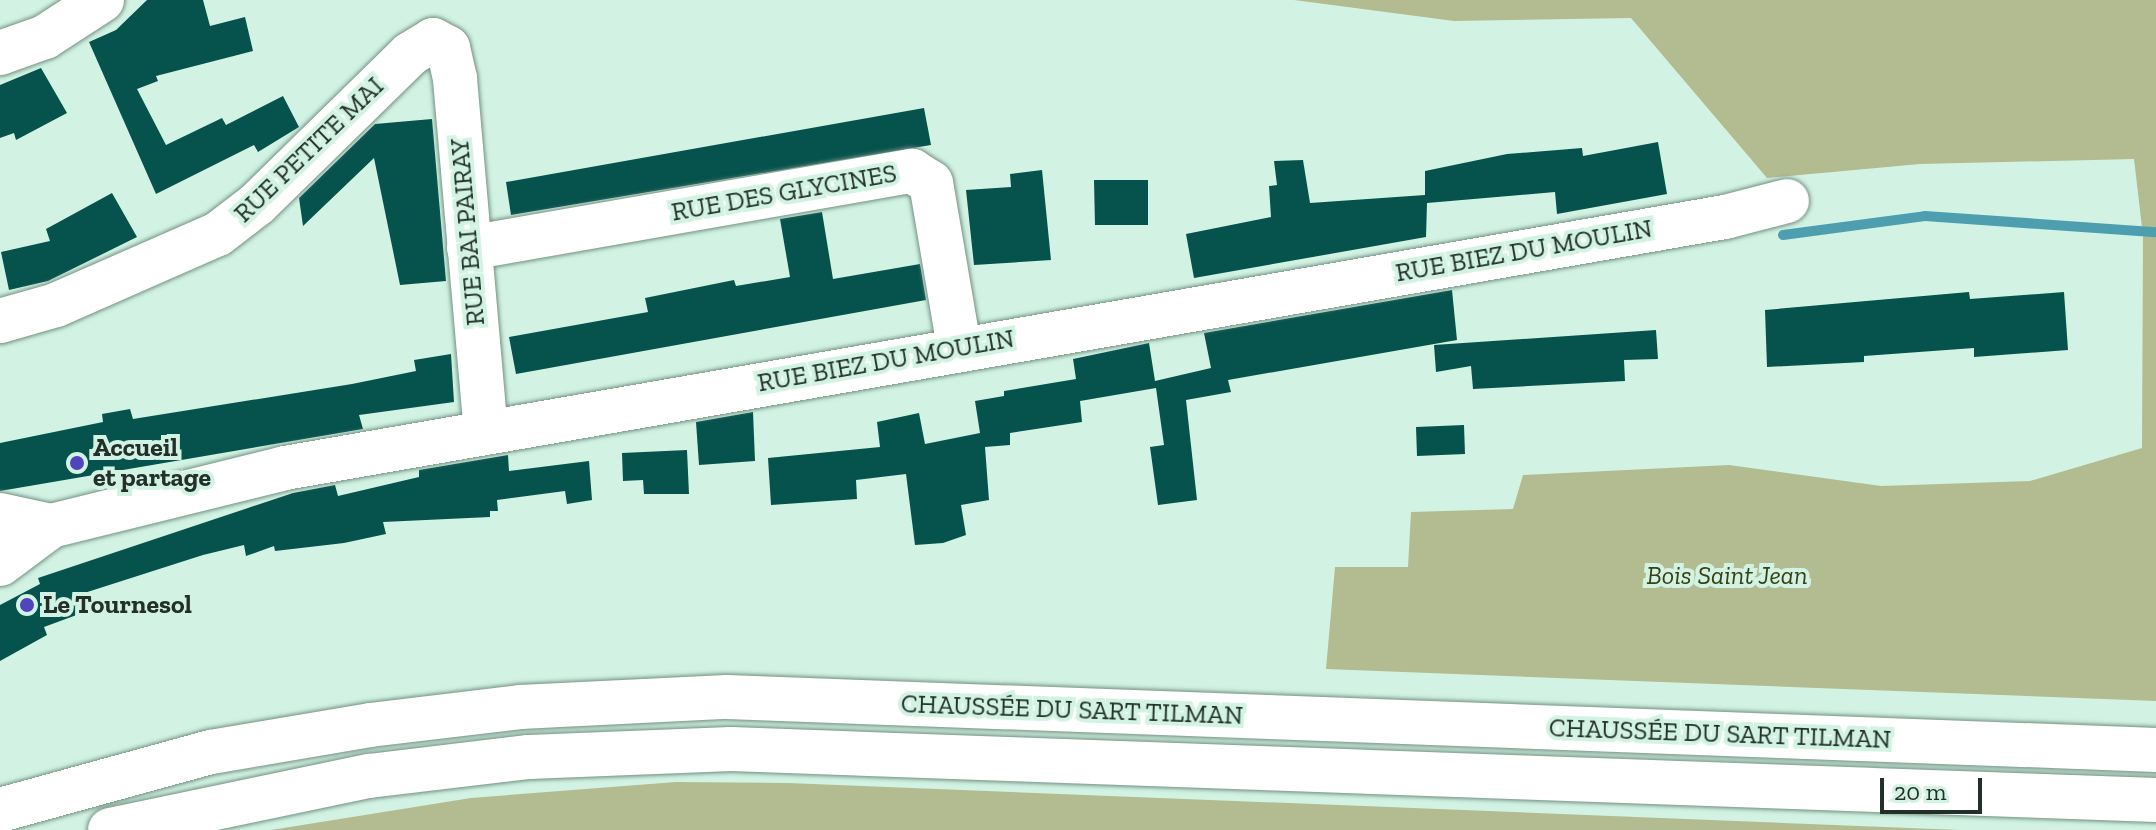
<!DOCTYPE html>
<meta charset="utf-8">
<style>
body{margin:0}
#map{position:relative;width:2156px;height:830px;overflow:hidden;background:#d2f3e3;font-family:"Zilla Slab",serif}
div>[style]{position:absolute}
.green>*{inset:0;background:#b2bc90}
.stream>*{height:10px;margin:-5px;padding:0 5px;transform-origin:5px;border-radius:5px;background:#4d9faf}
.building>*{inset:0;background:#06524d}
.roads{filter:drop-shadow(0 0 2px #739183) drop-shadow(0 0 2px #739183)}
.minor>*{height:44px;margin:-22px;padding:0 22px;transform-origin:22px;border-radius:22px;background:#fff}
.highway>*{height:44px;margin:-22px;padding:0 22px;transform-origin:22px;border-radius:22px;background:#fff}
.dots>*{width:22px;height:22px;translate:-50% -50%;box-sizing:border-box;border:4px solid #d2f3e3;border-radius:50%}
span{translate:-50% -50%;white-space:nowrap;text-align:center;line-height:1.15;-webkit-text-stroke:8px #d2f3e3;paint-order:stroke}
.street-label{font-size:26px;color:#23302a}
.poi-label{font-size:26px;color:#23302a;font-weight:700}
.left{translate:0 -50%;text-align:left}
.park-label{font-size:26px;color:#394113;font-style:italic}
.scale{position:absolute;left:1880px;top:778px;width:102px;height:36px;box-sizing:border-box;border:4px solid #23302a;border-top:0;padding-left:10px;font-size:24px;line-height:28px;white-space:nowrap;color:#23302a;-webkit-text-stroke:6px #d2f3e3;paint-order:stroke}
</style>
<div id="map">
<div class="green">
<i style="clip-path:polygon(1294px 0,2156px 0,2156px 701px,1326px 669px,1335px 567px,1408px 567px,1411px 512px,1513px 509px,1523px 475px,1729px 465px,1881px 486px,2030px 481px,2142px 448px,2143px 236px,2134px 159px,1920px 164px,1767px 178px,1631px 18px,1454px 21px)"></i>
<i style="clip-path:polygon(676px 782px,788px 783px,1959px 830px,271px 830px,471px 798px)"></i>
</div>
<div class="stream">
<i style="left:1783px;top:235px;width:143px;rotate:-7.6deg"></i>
<i style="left:1925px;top:216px;width:232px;rotate:4deg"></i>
</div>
<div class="building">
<i style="clip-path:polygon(147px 0,203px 0,210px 26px,245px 17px,253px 51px,156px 76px,158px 81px,137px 89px,166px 145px,222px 118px,226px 125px,283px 96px,299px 127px,258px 152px,254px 145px,156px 194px,89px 42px,116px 30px)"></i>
<i style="clip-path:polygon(41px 68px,67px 113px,16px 140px,14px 133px,0 138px,0 85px)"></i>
<i style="clip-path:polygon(924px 108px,931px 145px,511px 215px,506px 182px)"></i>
<i style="clip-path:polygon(432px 119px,446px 281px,400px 285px,374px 158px,303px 226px,299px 198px,375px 124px)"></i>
<i style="clip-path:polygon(1658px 142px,1667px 194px,1557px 214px,1555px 192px,1427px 203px,1426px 237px,1194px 278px,1186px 234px,1271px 217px,1269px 186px,1277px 185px,1274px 161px,1303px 160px,1310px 203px,1425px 195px,1425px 171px,1507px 154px,1582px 148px,1583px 156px)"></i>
<i style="clip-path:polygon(1042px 170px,1051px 260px,974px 265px,966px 190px,1011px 187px,1010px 174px)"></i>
<i style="clip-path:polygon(1094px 180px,1148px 180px,1148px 225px,1095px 225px)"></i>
<i style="clip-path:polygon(112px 193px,137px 237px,48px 281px,9px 290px,1px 252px,50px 241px,46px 229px)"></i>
<i style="clip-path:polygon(822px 212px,833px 279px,920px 264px,926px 300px,516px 374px,509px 337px,648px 312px,645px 298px,734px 280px,736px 286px,790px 277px,780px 219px)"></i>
<i style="clip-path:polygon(1452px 290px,1457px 340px,1228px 380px,1231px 392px,1186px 400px,1197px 500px,1158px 505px,1150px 447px,1164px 445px,1156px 388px,1080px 401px,1082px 422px,1010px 433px,1010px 445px,985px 447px,989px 500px,961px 505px,966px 535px,943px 543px,915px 545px,906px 474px,856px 480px,857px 499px,771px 505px,768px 458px,880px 447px,877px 422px,919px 413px,925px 444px,980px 433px,975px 401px,1004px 396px,1004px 391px,1076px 379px,1073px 359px,1149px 343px,1155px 381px,1211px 368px,1204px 333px)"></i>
<i style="clip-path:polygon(1969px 292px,1970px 299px,2064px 292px,2068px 350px,1974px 357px,1974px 348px,1864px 356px,1864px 362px,1767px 367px,1765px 310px)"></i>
<i style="clip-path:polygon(1656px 330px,1658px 359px,1624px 360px,1625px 381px,1473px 389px,1471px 366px,1436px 372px,1434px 345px)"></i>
<i style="clip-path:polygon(451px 354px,454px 402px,359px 415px,363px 429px,0 491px,0 443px,103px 422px,102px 414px,130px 409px,133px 419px,352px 384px,416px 371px,414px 360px)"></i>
<i style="clip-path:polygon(753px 412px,755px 461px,699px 465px,696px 422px)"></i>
<i style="clip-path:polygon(1464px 425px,1465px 454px,1417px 456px,1416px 427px)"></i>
<i style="clip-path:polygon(687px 450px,689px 494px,644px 494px,643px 480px,623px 481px,622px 453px)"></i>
<i style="clip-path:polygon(508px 455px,509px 471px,589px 461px,592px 500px,567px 504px,565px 491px,497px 500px,498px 511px,490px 511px,490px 517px,383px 522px,386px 534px,344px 543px,275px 551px,274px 546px,246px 556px,244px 545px,203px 555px,78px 595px,82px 613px,44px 627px,47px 635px,0 661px,0 605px,40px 584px,38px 578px,293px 493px,335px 485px,338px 496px,419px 477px,419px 470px)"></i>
</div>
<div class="roads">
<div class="minor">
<i style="left:0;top:53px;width:48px;rotate:-19.6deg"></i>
<i style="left:45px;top:37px;width:68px;rotate:-33deg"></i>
<i style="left:469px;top:248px;width:450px;rotate:-9.9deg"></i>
<i style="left:912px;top:171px;width:22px;rotate:32deg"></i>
<i style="left:931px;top:183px;width:166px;rotate:80.3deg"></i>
<i style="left:0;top:321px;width:58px;rotate:-15.9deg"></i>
<i style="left:56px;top:305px;width:177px;rotate:-23.7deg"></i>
<i style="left:218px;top:234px;width:49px;rotate:-37.6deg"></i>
<i style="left:257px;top:204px;width:214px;rotate:-44.4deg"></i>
<i style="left:410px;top:54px;width:27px;rotate:-31deg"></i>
<i style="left:433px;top:40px;width:17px;rotate:28deg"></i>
<i style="left:448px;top:48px;width:32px;rotate:77deg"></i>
<i style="left:455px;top:79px;width:354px;rotate:85deg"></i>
<i style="left:0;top:515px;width:52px;rotate:12.2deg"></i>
<i style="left:0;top:564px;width:64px;rotate:-36.7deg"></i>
<i style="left:51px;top:526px;width:241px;rotate:-13.9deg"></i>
<i style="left:285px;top:468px;width:1462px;rotate:-9.89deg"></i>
<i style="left:1725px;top:217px;width:64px;rotate:-14.5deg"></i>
</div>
<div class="highway">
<i style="left:0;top:810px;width:219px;rotate:-15.4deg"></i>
<i style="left:211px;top:752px;width:161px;rotate:-9.6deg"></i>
<i style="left:370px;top:725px;width:151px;rotate:-6.8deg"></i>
<i style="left:520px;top:707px;width:207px;rotate:-2.8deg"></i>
<i style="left:727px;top:697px;width:1430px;rotate:2.12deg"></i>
<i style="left:110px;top:830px;width:265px;rotate:-11.8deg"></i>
<i style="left:369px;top:776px;width:161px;rotate:-6.8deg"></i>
<i style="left:529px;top:757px;width:202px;rotate:-2.3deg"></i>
<i style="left:731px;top:749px;width:1426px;rotate:2.05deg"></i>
</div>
</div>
<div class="dots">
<i style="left:77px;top:463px;background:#5145bc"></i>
<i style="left:27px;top:605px;background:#5145bc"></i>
</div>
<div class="street-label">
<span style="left:309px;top:150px;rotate:-44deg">RUE PETITE MAI</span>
<span style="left:784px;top:193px;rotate:-10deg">RUE DES GLYCINES</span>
<span style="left:468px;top:232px;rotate:-95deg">RUE BAI PAIRAY</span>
<span style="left:1524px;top:251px;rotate:-10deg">RUE BIEZ DU MOULIN</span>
<span style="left:886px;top:361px;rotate:-10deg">RUE BIEZ DU MOULIN</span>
<span style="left:1072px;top:710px;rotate:2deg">CHAUSSÉE DU SART TILMAN</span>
<span style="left:1720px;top:734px;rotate:2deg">CHAUSSÉE DU SART TILMAN</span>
</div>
<div class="poi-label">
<span class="left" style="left:93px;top:463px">Accueil<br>et partage</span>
<span class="left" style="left:43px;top:605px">Le Tournesol</span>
</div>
<div class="park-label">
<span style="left:1727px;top:576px">Bois Saint Jean</span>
</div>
<div class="scale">20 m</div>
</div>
